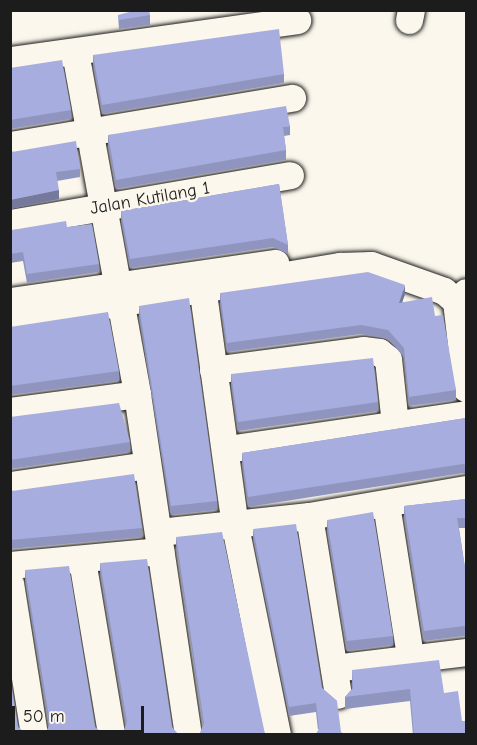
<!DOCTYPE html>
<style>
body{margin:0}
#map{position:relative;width:477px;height:745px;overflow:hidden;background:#fbf7ec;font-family:"Comic Neue",sans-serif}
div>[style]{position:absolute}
.roads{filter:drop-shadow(0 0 2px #1c1c1c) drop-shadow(0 0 2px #1c1c1c)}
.minor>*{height:27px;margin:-13.5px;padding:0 13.5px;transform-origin:13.5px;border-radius:13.5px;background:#fbf7ec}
.wall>*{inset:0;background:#9095bf}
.shaded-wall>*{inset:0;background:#75799b}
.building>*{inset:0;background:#a7adde}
span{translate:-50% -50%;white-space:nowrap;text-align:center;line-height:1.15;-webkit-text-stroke:5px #fbf7ec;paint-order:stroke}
.street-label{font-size:18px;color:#1c1c1c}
.frame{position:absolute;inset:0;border:12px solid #1c1c1c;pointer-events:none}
.scale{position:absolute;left:12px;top:706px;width:132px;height:27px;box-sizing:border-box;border:3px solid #1c1c1c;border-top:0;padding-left:8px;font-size:18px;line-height:21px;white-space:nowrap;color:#1c1c1c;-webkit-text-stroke:4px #fbf7ec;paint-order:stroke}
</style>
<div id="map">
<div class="roads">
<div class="minor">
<i style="left:409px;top:20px;width:10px;rotate:-79deg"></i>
<i style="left:75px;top:52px;width:348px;rotate:79.7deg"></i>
<i style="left:137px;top:394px;width:344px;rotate:81.5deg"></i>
<i style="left:10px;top:60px;width:290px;rotate:-7.9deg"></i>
<i style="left:10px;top:145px;width:286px;rotate:-9.5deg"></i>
<i style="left:10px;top:223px;width:284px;rotate:-9.7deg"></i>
<i style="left:203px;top:293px;width:235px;rotate:82.2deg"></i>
<i style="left:235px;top:526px;width:212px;rotate:78.6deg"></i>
<i style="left:10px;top:301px;width:268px;rotate:-8.2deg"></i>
<i style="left:456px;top:301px;width:88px;rotate:83.4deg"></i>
<i style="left:10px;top:321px;width:335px;rotate:-9.5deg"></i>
<i style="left:340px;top:266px;width:31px;rotate:-2deg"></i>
<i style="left:371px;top:265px;width:77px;rotate:19.6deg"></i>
<i style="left:444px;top:291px;width:16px;rotate:40deg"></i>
<i style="left:456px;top:301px;width:13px;rotate:-42deg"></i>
<i style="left:213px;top:370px;width:151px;rotate:-7.6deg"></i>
<i style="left:363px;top:350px;width:16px;rotate:7deg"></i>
<i style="left:379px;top:352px;width:11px;rotate:38deg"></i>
<i style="left:388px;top:359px;width:65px;rotate:83.9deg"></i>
<i style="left:10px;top:411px;width:128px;rotate:-7.6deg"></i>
<i style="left:227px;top:449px;width:242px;rotate:-8.3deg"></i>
<i style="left:10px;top:485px;width:138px;rotate:-8.3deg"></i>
<i style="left:386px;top:504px;width:159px;rotate:81deg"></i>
<i style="left:309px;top:516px;width:181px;rotate:80.8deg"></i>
<i style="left:159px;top:532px;width:151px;rotate:-6.1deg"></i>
<i style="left:309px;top:516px;width:159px;rotate:-9.8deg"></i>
<i style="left:82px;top:560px;width:176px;rotate:80.5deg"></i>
<i style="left:10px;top:565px;width:151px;rotate:-5.3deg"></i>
<i style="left:10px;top:583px;width:153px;rotate:81deg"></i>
<i style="left:334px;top:668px;width:133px;rotate:-6.9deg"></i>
</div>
</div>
<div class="wall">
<i style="clip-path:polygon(118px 15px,150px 15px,150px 25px,119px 29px)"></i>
<i style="clip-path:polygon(93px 55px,284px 74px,284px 83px,102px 114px,93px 64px)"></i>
<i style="clip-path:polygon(10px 68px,71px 110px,71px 119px,10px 129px)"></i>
<i style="clip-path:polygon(290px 126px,290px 135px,284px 136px,286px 150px,286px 160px,116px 189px,108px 145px,108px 135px)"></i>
<i style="clip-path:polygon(10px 151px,80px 169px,80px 177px,57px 181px,59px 199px,10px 209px)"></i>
<i style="clip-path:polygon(279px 184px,288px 245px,288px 254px,273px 247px,130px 268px,121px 220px,121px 211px)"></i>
<i style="clip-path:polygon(67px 227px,99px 264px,99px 272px,27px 283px,23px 261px,10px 263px,10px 229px,12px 230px)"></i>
<i style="clip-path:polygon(220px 293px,405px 294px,402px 302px,435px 316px,456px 390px,456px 400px,409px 406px,404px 357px,388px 339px,361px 334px,227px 352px,220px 302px)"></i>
<i style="clip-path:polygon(139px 306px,217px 501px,217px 510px,171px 515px,139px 316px)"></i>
<i style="clip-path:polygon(10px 327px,119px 371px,119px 381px,10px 395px)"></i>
<i style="clip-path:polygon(231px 374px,378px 402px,378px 411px,238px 431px,231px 383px)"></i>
<i style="clip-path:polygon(10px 417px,130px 442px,130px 452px,10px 469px)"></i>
<i style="clip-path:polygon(466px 418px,466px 475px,463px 473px,248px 507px,242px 463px,242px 453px)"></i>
<i style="clip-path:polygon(10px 490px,142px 528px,142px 537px,10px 549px)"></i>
<i style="clip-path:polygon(466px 499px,466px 528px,459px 528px,466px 574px,466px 637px,464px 636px,424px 641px,404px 516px,404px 506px)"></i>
<i style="clip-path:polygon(327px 520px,393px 636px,393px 645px,347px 651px,327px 529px)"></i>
<i style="clip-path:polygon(253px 529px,322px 688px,337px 701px,318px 730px,316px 712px,289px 716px,253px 538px)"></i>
<i style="clip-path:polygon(176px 537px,265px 734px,203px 725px,176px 546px)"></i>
<i style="clip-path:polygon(100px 563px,172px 727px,126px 725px,100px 572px)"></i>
<i style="clip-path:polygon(25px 570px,95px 727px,49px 726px,25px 579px)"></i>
<i style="clip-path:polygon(352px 670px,444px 693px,462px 721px,466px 735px,413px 735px,410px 701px,345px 709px,345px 697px,352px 689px)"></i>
</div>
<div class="shaded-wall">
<i style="clip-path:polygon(59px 190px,59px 199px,10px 209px,10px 200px)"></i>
<i style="clip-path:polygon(405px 285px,405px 294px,399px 312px,399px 303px)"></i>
</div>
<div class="building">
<i style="clip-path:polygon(137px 10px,149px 10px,150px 15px,119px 20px,118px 15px)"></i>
<i style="clip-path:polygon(279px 29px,284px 74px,102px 105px,93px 55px)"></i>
<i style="clip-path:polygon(62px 60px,71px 110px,10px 120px,10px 68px)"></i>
<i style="clip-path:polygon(286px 106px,290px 126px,283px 127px,286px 150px,116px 180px,108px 135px)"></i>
<i style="clip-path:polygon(76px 141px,80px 169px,56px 172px,59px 190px,10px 200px,10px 151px,12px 152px)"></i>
<i style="clip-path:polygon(279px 184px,288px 245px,273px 238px,130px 259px,121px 211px)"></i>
<i style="clip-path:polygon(66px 221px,67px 227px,92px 224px,99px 264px,27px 274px,23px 252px,10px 254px,10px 229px,12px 230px)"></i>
<i style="clip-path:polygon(368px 272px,405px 285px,399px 303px,432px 297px,435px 316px,443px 315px,456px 390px,409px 397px,404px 348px,388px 330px,361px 325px,227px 343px,220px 293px)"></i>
<i style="clip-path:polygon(189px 298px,217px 501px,171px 506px,139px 306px)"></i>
<i style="clip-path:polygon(108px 312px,119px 371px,10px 386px,10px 327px)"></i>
<i style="clip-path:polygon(373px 358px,378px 402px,238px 422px,231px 374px)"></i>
<i style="clip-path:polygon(119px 403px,130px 442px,10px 460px,10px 417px)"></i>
<i style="clip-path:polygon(466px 418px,466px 465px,463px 464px,248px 497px,242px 453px)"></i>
<i style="clip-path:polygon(134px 474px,142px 528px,10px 540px,10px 490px,12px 491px)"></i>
<i style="clip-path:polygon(466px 499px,466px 518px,457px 518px,466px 574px,466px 627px,464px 626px,424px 631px,404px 506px)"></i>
<i style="clip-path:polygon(373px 512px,393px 636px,347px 641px,327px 520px)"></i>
<i style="clip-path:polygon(296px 524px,322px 688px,337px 701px,341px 732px,345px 735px,315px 735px,319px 729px,316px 703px,289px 707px,253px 529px)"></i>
<i style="clip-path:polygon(222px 532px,265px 734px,199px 735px,204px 723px,176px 537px)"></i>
<i style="clip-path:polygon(147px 559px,172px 727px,179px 735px,122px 735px,127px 722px,100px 563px)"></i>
<i style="clip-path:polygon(69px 566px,95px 727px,105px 735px,45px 735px,50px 723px,25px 570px)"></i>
<i style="clip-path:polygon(439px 660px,444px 693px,458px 691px,462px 721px,466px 721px,466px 735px,414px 735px,410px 689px,345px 697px,353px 688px,352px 670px)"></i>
<i style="clip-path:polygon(10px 677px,18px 727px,28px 735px,10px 735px)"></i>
</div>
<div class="street-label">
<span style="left:150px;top:199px;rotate:-10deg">Jalan Kutilang 1</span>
</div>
<div class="frame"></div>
<div class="scale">50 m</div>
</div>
